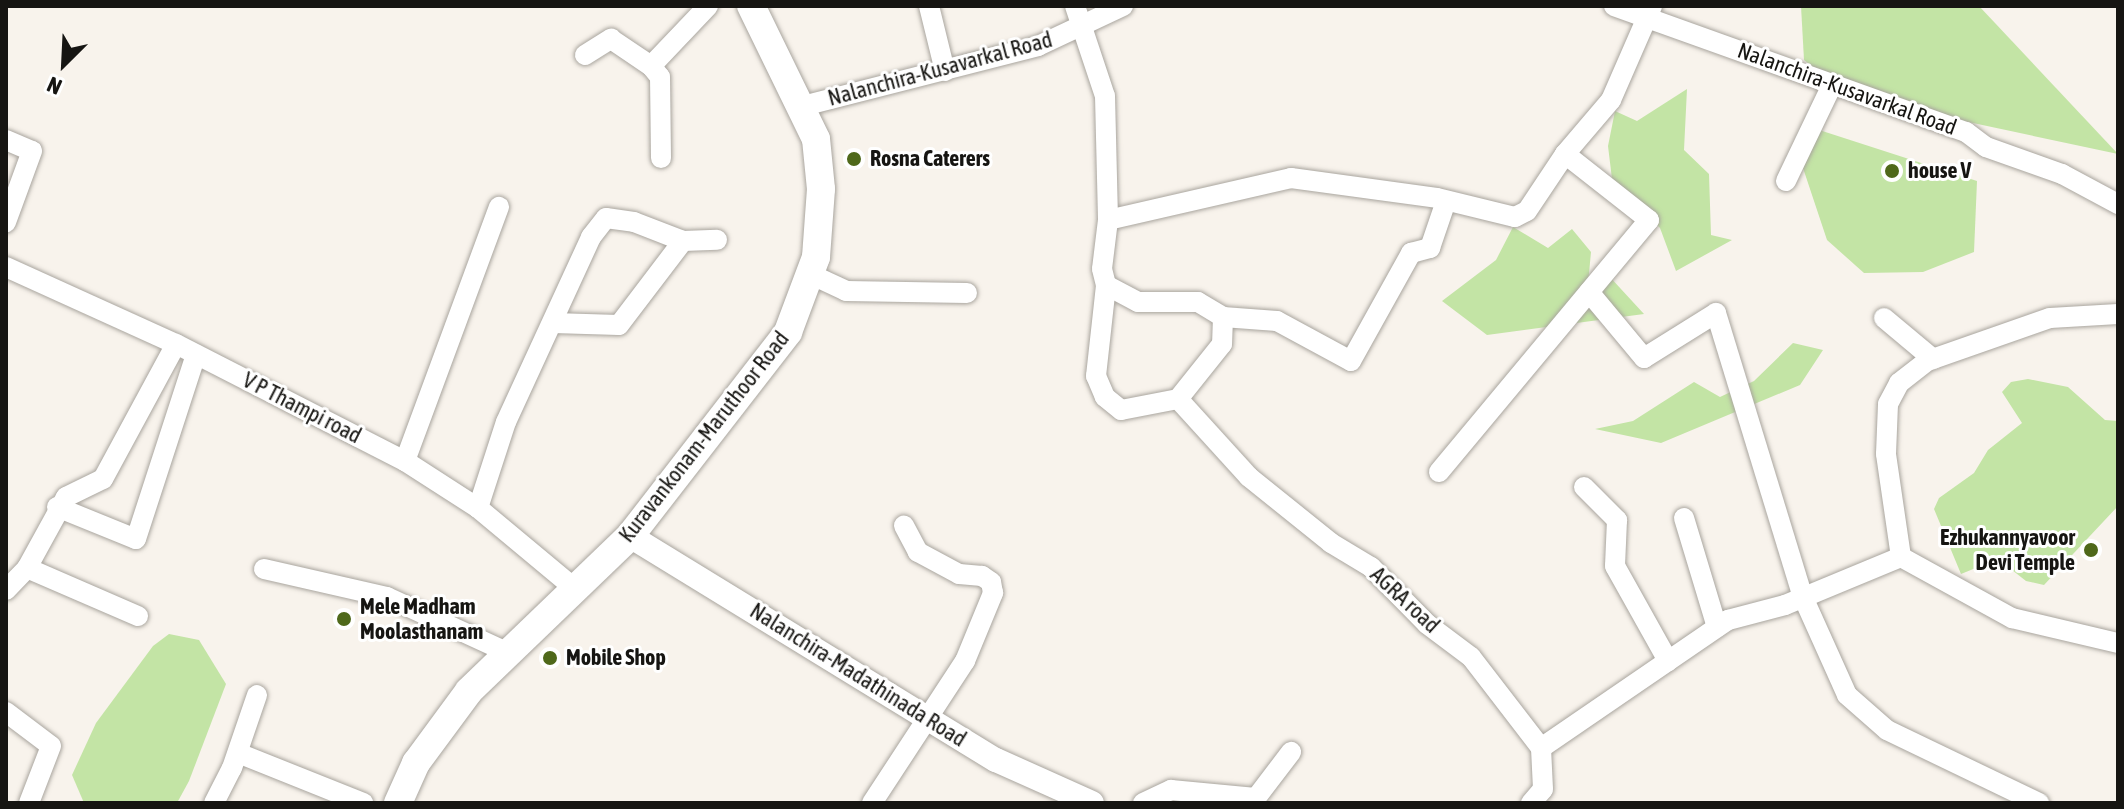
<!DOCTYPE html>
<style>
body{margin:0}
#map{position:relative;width:2124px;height:809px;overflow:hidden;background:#f8f3ec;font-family:"Asap Condensed",sans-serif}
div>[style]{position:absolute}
.green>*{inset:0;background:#c3e4a5}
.roads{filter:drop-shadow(0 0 2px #a9a59e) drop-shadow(0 0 2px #a9a59e)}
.minor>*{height:20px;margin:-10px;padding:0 10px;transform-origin:10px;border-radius:10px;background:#fff}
.tertiary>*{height:24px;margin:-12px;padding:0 12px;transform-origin:12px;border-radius:12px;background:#fff}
.secondary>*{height:28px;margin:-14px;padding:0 14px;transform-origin:14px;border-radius:14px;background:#fff}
.dots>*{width:22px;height:22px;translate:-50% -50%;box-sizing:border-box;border:4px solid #fff;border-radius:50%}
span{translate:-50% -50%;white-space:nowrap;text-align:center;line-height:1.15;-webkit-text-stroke:6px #fff;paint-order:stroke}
.street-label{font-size:22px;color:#161512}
.poi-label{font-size:22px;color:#161512;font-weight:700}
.left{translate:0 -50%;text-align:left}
.right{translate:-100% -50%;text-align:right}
.frame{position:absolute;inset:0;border:8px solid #161512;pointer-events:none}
.north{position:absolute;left:24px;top:24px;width:80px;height:80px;-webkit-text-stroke:6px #fff;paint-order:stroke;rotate:204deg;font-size:22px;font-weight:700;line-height:32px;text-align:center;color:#161512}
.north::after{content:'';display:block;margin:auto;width:28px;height:36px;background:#161512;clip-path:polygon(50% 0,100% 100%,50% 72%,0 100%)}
</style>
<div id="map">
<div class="green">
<i style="clip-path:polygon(1801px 6px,1979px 6px,2118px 154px,1851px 97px,1804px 60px)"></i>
<i style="clip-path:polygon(1687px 89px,1684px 150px,1709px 174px,1711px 235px,1732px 240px,1676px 271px,1660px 228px,1612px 179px,1608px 146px,1615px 111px,1637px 121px)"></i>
<i style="clip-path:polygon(1813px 128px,1977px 181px,1974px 252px,1923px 272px,1864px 273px,1827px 240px,1801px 162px)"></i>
<i style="clip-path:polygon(1513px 227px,1548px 248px,1572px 229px,1591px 252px,1588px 284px,1609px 276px,1644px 314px,1487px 335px,1442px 301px,1496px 260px)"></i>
<i style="clip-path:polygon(1793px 343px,1823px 350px,1800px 385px,1661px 443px,1595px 429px,1633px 421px,1694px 382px,1720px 397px,1754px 381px)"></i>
<i style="clip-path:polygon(2028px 379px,2068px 387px,2105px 420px,2118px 421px,2118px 506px,2044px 585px,2026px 581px,1998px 559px,1961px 574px,1934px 509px,1939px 498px,1974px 473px,1988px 450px,2022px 423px,2002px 392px,2011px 382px)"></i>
<i style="clip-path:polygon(169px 634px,199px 640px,226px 684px,189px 781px,177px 803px,84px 803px,72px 775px,96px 723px,153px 646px)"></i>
</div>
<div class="roads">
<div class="minor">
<i style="left:929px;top:6px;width:67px;rotate:76.2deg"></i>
<i style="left:1075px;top:6px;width:95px;rotate:71.6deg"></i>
<i style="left:1105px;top:96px;width:124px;rotate:88.6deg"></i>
<i style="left:1108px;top:220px;width:49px;rotate:97deg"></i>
<i style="left:1102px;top:269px;width:16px;rotate:76deg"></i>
<i style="left:1106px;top:285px;width:36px;rotate:28deg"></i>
<i style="left:1138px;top:302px;width:60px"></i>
<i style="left:1198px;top:302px;width:29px;rotate:31deg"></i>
<i style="left:1223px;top:317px;width:27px;rotate:92deg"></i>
<i style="left:1222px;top:344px;width:70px;rotate:128.7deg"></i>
<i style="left:1178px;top:399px;width:58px;rotate:169.1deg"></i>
<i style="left:1121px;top:410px;width:21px;rotate:-141deg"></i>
<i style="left:1105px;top:397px;width:23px;rotate:-113deg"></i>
<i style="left:1096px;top:376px;width:92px;rotate:-83.7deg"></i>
<i style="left:1614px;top:6px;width:374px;rotate:19.7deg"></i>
<i style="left:1966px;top:132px;width:25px;rotate:37deg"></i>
<i style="left:1986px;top:147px;width:81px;rotate:19.6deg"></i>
<i style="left:2062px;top:174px;width:64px;rotate:28.2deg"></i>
<i style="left:585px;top:55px;width:31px;rotate:-32deg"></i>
<i style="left:611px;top:39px;width:48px;rotate:34deg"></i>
<i style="left:799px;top:107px;width:247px;rotate:-14.3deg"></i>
<i style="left:1038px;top:46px;width:94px;rotate:-25.2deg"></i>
<i style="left:6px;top:140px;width:28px;rotate:23deg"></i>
<i style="left:32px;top:151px;width:76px;rotate:110.1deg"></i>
<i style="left:661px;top:158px;width:81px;rotate:-90.7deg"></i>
<i style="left:660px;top:77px;width:14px;rotate:-129deg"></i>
<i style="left:651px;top:66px;width:83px;rotate:-46.5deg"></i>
<i style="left:1786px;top:181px;width:106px;rotate:-64.4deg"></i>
<i style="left:1108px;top:220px;width:188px;rotate:-12.9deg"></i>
<i style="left:1291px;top:178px;width:147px;rotate:7.8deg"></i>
<i style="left:1437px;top:198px;width:80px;rotate:13.7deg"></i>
<i style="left:1515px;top:217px;width:13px;rotate:-27deg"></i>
<i style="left:1527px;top:211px;width:69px;rotate:-56.3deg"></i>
<i style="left:1565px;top:154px;width:71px;rotate:-49.6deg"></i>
<i style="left:1611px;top:100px;width:103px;rotate:-66.4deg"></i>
<i style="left:6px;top:267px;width:187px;rotate:24.4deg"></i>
<i style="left:176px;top:344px;width:257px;rotate:27.1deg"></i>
<i style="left:405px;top:461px;width:87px;rotate:32.8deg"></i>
<i style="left:478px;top:508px;width:125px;rotate:39.8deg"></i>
<i style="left:810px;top:274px;width:40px;rotate:25deg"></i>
<i style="left:846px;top:291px;width:121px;rotate:0.9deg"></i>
<i style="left:1589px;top:292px;width:86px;rotate:50.2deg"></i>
<i style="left:1644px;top:358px;width:85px;rotate:-32deg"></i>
<i style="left:1716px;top:313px;width:297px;rotate:73deg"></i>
<i style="left:1803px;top:597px;width:107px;rotate:65.8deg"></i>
<i style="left:1847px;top:695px;width:53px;rotate:41.2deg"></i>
<i style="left:1887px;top:730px;width:169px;rotate:25.7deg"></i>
<i style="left:1223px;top:317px;width:54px;rotate:4.2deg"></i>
<i style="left:1277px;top:321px;width:84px;rotate:28.4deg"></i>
<i style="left:1351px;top:361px;width:124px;rotate:-60.9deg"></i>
<i style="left:1411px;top:253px;width:20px;rotate:-15deg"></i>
<i style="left:1430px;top:248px;width:50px;rotate:-71.2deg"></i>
<i style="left:1884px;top:318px;width:64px;rotate:39.9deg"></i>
<i style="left:553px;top:323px;width:66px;rotate:1.7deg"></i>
<i style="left:619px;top:325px;width:106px;rotate:-52.7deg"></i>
<i style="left:1178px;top:399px;width:105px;rotate:47.7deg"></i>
<i style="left:1249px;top:477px;width:105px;rotate:38.8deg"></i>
<i style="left:1331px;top:543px;width:47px;rotate:31deg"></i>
<i style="left:1371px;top:567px;width:80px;rotate:45.5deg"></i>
<i style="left:1427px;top:624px;width:55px;rotate:36.9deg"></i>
<i style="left:1471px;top:657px;width:115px;rotate:52.4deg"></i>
<i style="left:405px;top:461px;width:271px;rotate:-69.7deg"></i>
<i style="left:1439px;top:472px;width:328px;rotate:-50.2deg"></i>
<i style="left:1649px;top:220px;width:107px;rotate:-141.8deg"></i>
<i style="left:1584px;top:487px;width:47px;rotate:45deg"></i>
<i style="left:1617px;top:520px;width:46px;rotate:92.5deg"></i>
<i style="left:1615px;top:566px;width:109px;rotate:60.8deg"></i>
<i style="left:57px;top:507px;width:85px;rotate:22.1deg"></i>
<i style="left:136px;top:539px;width:194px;rotate:-72deg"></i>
<i style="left:478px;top:508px;width:90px;rotate:-72deg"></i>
<i style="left:506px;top:422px;width:204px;rotate:-65.3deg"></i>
<i style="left:591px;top:237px;width:24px;rotate:-52deg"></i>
<i style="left:606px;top:218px;width:28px;rotate:8deg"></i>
<i style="left:634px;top:222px;width:53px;rotate:21.2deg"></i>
<i style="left:683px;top:241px;width:34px;rotate:-2deg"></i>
<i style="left:1684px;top:518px;width:114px;rotate:73.2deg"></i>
<i style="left:1901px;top:557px;width:104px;rotate:-98.3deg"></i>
<i style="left:1886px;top:454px;width:50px;rotate:-87.7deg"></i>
<i style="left:1888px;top:404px;width:24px;rotate:-62deg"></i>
<i style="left:1899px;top:383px;width:36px;rotate:-38deg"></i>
<i style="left:1927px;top:361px;width:130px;rotate:-19.3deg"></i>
<i style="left:2050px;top:318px;width:68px;rotate:-3.4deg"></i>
<i style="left:27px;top:568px;width:121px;rotate:23.4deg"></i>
<i style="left:264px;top:569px;width:126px;rotate:12.8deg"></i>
<i style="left:387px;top:597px;width:134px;rotate:24.7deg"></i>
<i style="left:6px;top:590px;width:30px;rotate:-46deg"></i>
<i style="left:27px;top:568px;width:81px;rotate:-61.2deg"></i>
<i style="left:66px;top:497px;width:41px;rotate:-25.9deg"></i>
<i style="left:103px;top:479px;width:153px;rotate:-61.6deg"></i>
<i style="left:6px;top:712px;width:56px;rotate:37.1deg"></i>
<i style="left:51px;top:746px;width:61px;rotate:111.1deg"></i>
<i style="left:238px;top:753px;width:135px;rotate:21.8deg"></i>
<i style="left:214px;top:803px;width:39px;rotate:-63deg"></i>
<i style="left:232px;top:768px;width:77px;rotate:-71.1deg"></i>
<i style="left:872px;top:803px;width:170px;rotate:-56.8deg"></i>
<i style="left:965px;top:661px;width:74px;rotate:-67.6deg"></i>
<i style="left:993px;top:593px;width:11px;rotate:-100deg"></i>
<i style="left:991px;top:582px;width:11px;rotate:-146deg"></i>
<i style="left:982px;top:576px;width:23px;rotate:-175deg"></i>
<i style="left:959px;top:574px;width:47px;rotate:-151.8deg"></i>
<i style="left:918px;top:552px;width:30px;rotate:-118deg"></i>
<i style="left:1143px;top:803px;width:31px;rotate:-25deg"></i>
<i style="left:1171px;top:790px;width:85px;rotate:5.4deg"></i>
<i style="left:1256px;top:798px;width:58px;rotate:-52.7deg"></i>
<i style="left:1531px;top:803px;width:18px;rotate:-49deg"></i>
<i style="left:1543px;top:789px;width:41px;rotate:-92.8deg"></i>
<i style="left:1541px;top:748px;width:227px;rotate:-34.4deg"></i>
<i style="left:1728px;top:620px;width:59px;rotate:-14.7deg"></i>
<i style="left:1785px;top:605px;width:126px;rotate:-22.5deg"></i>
<i style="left:1901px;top:557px;width:127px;rotate:28.8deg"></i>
<i style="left:2012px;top:618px;width:109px;rotate:13.3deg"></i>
</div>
<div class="tertiary">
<i style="left:630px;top:536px;width:429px;rotate:31.5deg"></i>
<i style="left:996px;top:760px;width:105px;rotate:24.1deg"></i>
</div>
<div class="secondary">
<i style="left:398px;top:803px;width:44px;rotate:-65.8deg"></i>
<i style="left:416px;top:763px;width:89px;rotate:-53.6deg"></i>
<i style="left:469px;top:691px;width:223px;rotate:-43.9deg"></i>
<i style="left:630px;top:536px;width:258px;rotate:-52.2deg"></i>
<i style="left:788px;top:332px;width:80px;rotate:-69.5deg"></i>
<i style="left:816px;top:257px;width:68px;rotate:-85.8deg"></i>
<i style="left:821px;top:189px;width:50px;rotate:-95.7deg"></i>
<i style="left:816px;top:139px;width:148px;rotate:-116deg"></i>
</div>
</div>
<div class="dots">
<i style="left:854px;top:159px;background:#4f681a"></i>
<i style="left:1892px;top:171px;background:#4f681a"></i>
<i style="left:2091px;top:550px;background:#4f681a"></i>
<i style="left:344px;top:619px;background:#4f681a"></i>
<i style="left:550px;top:658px;background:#4f681a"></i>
</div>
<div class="street-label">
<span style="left:940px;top:69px;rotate:-15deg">Nalanchira-Kusavarkal Road</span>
<span style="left:1847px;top:89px;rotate:20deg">Nalanchira-Kusavarkal Road</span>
<span style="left:302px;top:408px;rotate:27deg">V P Thampi road</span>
<span style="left:704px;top:437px;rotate:-52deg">Kuravankonam-Maruthoor Road</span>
<span style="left:1405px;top:600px;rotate:43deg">AGRA road</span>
<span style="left:858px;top:675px;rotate:32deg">Nalanchira-Madathinada Road</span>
</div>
<div class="poi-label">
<span class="left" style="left:870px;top:159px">Rosna Caterers</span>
<span class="left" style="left:1908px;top:171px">house V</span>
<span class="right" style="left:2075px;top:550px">Ezhukannyavoor<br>Devi Temple</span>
<span class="left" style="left:360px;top:619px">Mele Madham<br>Moolasthanam</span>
<span class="left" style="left:566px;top:658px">Mobile Shop</span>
</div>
<div class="frame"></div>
<div class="north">N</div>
</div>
